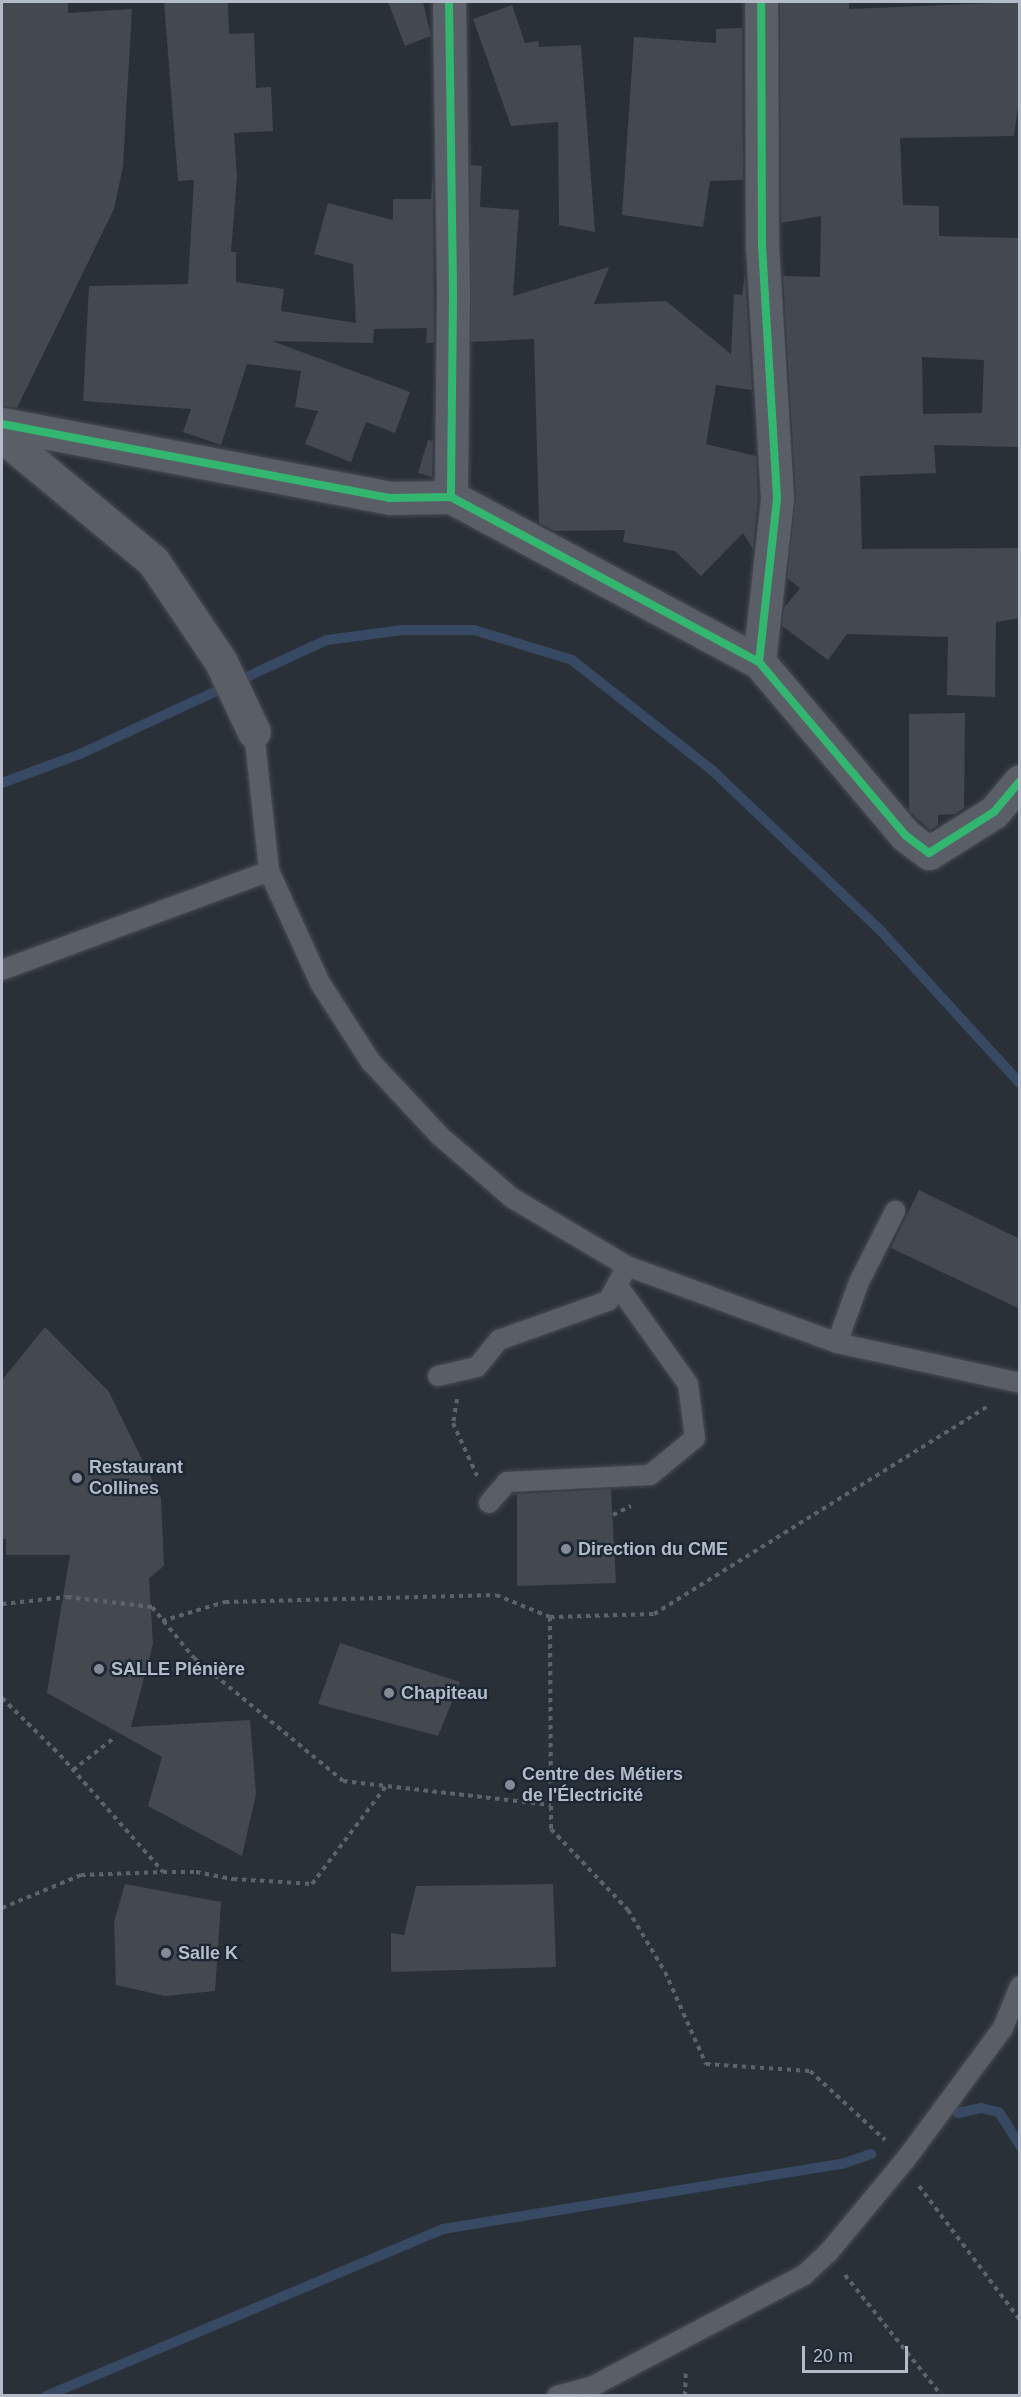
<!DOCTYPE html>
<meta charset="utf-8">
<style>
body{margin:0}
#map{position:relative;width:1021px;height:2397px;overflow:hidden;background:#2a3038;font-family:Arial,sans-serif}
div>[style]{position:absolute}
.stream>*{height:10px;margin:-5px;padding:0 5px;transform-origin:5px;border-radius:5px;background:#384963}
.building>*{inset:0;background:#444950}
.path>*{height:4px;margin-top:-2px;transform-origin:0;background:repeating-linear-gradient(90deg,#5d636a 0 4.5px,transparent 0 9px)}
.roads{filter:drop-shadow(0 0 2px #484c53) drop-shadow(0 0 2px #484c53)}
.lane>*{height:20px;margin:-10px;padding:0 10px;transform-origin:10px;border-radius:10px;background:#5a5e66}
.street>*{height:33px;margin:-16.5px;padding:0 16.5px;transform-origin:16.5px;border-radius:16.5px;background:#5a5e66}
.cycleway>*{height:8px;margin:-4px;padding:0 4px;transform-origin:4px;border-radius:4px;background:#33b770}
.dots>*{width:16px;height:16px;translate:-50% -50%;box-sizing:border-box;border:3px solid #1d2633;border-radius:50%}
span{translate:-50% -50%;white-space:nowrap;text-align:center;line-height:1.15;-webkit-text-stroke:4.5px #1d2633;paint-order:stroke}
.poi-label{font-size:18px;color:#b4bcc9;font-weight:700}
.left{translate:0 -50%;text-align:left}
.frame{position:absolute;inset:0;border:3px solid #b4bcc9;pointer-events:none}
.scale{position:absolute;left:802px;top:2346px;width:106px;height:27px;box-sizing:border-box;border:3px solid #b4bcc9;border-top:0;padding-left:8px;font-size:18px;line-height:21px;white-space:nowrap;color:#b4bcc9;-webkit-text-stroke:4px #1d2633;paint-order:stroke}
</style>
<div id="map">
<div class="stream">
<i style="left:2px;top:783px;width:83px;rotate:-20.4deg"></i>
<i style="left:80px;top:754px;width:272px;rotate:-24.8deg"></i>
<i style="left:327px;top:640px;width:76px;rotate:-7.6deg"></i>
<i style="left:402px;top:630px;width:72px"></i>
<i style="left:474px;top:630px;width:102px;rotate:17deg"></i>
<i style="left:572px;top:660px;width:179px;rotate:38.2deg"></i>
<i style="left:713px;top:771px;width:232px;rotate:43.6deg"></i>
<i style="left:881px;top:931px;width:206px;rotate:47.6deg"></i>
<i style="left:958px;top:2113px;width:24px;rotate:-12deg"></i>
<i style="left:981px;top:2108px;width:18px;rotate:13deg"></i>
<i style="left:999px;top:2112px;width:40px;rotate:58deg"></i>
<i style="left:46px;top:2396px;width:431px;rotate:-22.8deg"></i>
<i style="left:443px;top:2229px;width:404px;rotate:-9.3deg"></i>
<i style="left:842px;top:2164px;width:31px;rotate:-19deg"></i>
</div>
<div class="building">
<i style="clip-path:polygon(2px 2px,68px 2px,68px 13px,132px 9px,123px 166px,114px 209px,17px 408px,2px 406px)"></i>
<i style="clip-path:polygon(164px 2px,228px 2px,229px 34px,254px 33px,256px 88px,271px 87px,273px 131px,234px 133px,237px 177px,231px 252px,236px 252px,236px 282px,284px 289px,281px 311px,356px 323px,353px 264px,314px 254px,328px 203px,393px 220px,393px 199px,431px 199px,433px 174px,434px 343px,426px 343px,427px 328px,374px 329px,373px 343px,272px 341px,410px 392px,395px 433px,366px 422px,351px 462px,305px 444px,318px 411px,295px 407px,301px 371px,247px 364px,221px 445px,183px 432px,191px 409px,83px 401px,89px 286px,188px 284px,194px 180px,178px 181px)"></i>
<i style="clip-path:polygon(388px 2px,423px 2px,431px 36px,405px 46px)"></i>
<i style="clip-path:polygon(evenodd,780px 2px,849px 2px,849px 9px,1020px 2px,1020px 93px,1014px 136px,900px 138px,903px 205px,939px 206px,939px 236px,1020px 238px,1020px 447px,934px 445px,936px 473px,860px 476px,862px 549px,1020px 548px,1020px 618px,996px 622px,995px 697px,947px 695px,948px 637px,847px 634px,828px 660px,782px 626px,784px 608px,800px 588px,787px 578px,796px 497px,783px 276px,820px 277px,821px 216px,781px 223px,780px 2px,922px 357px,984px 360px,982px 413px,923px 414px,922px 357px)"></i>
<i style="clip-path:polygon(512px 5px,525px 43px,538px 41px,539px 47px,581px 45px,595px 232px,559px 225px,558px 122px,511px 126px,473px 19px)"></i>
<i style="clip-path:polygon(742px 28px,743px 180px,710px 181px,703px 227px,622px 215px,634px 37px,716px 43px,716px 29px)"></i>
<i style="clip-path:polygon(470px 165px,482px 166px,480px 207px,519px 210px,513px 296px,609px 267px,594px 304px,666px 301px,731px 354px,734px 294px,742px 295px,745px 275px,752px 390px,716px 385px,706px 444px,756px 456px,758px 498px,753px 549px,743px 533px,701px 576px,675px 551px,623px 542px,625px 530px,555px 531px,539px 523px,534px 339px,471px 342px)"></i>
<i style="clip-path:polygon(428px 440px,433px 441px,432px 477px,418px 473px)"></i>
<i style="clip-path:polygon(965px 713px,964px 808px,955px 814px,938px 815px,938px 825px,930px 830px,909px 811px,909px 714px)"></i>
<i style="clip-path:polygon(919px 1190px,1020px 1239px,1020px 1309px,891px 1248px)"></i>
<i style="clip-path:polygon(45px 1327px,109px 1392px,161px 1498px,164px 1566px,149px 1578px,153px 1644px,131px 1727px,250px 1720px,256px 1794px,242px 1856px,148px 1806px,162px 1757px,47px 1693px,70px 1555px,6px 1555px,6px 1539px,2px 1539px,2px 1380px)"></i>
<i style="clip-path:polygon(611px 1489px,616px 1583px,517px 1586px,517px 1494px)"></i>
<i style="clip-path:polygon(340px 1643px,460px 1682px,438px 1736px,318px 1704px)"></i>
<i style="clip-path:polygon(125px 1884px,221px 1902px,215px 1991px,165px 1996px,116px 1985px,114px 1922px)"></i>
<i style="clip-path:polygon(553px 1884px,556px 1967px,391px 1972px,391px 1933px,404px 1935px,416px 1886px)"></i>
</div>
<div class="path">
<i style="left:457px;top:1399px;width:24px;rotate:99deg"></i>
<i style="left:453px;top:1423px;width:58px;rotate:65.6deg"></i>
<i style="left:613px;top:1515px;width:20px;rotate:-27deg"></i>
<i style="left:2px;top:1604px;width:65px;rotate:-6.1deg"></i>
<i style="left:67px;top:1597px;width:86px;rotate:6.7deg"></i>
<i style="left:152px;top:1607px;width:66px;rotate:50.5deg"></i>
<i style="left:194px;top:1658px;width:193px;rotate:39.5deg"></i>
<i style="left:343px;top:1781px;width:209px;rotate:6.6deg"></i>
<i style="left:550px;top:1617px;width:104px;rotate:-1.7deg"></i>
<i style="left:654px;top:1614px;width:393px;rotate:-31.9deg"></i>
<i style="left:162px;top:1621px;width:66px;rotate:-16.8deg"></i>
<i style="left:225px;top:1602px;width:271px;rotate:-1.5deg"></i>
<i style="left:496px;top:1595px;width:58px;rotate:22.2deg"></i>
<i style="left:550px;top:1617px;width:212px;rotate:89.7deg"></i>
<i style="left:551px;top:1829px;width:112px;rotate:46.5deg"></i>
<i style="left:628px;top:1910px;width:72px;rotate:59.2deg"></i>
<i style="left:665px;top:1972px;width:101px;rotate:66deg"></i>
<i style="left:706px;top:2064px;width:104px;rotate:3.9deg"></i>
<i style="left:810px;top:2071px;width:102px;rotate:42.6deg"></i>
<i style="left:2px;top:1698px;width:81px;rotate:44.5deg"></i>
<i style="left:60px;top:1755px;width:156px;rotate:48.6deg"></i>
<i style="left:163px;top:1872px;width:33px"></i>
<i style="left:196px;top:1872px;width:38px;rotate:11deg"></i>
<i style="left:233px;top:1879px;width:79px;rotate:3.6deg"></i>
<i style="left:312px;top:1884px;width:124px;rotate:-52.9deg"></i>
<i style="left:73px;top:1770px;width:52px;rotate:-38deg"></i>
<i style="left:2px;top:1908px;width:86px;rotate:-22.7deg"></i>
<i style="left:81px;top:1875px;width:81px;rotate:-2.1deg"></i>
<i style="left:919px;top:2186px;width:168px;rotate:53deg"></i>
<i style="left:845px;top:2275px;width:155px;rotate:51.3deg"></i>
<i style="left:685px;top:2396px;width:27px;rotate:-88deg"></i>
</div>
<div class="roads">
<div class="lane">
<i style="left:254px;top:732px;width:140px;rotate:83.8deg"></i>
<i style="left:269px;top:871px;width:123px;rotate:65.5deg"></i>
<i style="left:320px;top:983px;width:94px;rotate:57.2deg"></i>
<i style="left:371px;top:1062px;width:101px;rotate:47deg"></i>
<i style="left:440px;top:1136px;width:95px;rotate:40.7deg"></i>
<i style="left:512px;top:1198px;width:134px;rotate:30.6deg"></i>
<i style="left:627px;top:1266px;width:224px;rotate:20.1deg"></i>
<i style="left:837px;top:1343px;width:187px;rotate:12.3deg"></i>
<i style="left:2px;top:970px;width:285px;rotate:-20.3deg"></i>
<i style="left:837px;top:1343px;width:65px;rotate:-70.2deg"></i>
<i style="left:859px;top:1282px;width:80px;rotate:-63.1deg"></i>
<i style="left:438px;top:1376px;width:40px;rotate:-13deg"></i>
<i style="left:477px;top:1367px;width:35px;rotate:-51deg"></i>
<i style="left:499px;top:1340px;width:116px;rotate:-19.7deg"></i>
<i style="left:608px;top:1301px;width:31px;rotate:-61deg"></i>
<i style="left:489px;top:1503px;width:28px;rotate:-49deg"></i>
<i style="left:507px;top:1482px;width:143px;rotate:-2.8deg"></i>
<i style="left:650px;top:1475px;width:58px;rotate:-39.4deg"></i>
<i style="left:695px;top:1438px;width:54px;rotate:-97.4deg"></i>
<i style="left:688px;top:1384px;width:122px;rotate:-125.6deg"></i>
<i style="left:557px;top:2396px;width:35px;rotate:-15deg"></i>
<i style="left:591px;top:2387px;width:241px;rotate:-27.7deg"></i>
<i style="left:804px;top:2275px;width:33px;rotate:-43deg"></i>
<i style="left:828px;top:2253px;width:122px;rotate:-50.3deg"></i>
<i style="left:906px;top:2159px;width:163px;rotate:-53.5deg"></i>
<i style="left:1003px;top:2028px;width:45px;rotate:-68deg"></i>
</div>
<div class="street">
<i style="left:449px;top:2px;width:296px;rotate:89.2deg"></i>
<i style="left:453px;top:298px;width:199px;rotate:90.6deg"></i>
<i style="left:2px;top:424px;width:394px;rotate:10.8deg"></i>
<i style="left:389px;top:498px;width:62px;rotate:-0.9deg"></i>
<i style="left:451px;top:497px;width:349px;rotate:28.2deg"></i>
<i style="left:759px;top:662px;width:226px;rotate:49.8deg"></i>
<i style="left:905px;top:835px;width:30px;rotate:37deg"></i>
<i style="left:929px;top:853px;width:77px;rotate:-32.2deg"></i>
<i style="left:994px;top:812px;width:40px;rotate:-50deg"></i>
<i style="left:2px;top:436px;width:196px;rotate:39.6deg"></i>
<i style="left:153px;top:561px;width:122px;rotate:56deg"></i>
<i style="left:221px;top:662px;width:77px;rotate:64.8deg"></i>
<i style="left:759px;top:662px;width:165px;rotate:-83.7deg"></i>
<i style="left:777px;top:498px;width:254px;rotate:-93.4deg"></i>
<i style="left:762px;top:244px;width:242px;rotate:-90.2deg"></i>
</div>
</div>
<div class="cycleway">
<i style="left:449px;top:2px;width:296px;rotate:89.2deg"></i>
<i style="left:453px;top:298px;width:199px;rotate:90.6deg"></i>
<i style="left:2px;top:424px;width:394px;rotate:10.8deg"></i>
<i style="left:389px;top:498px;width:62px;rotate:-0.9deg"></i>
<i style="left:451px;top:497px;width:349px;rotate:28.2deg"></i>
<i style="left:759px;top:662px;width:226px;rotate:49.8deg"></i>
<i style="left:905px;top:835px;width:30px;rotate:37deg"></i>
<i style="left:929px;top:853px;width:77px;rotate:-32.2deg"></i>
<i style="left:994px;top:812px;width:40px;rotate:-50deg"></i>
<i style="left:759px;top:662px;width:165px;rotate:-83.7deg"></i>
<i style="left:777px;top:498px;width:254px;rotate:-93.4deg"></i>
<i style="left:762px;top:244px;width:242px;rotate:-90.2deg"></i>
</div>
<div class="dots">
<i style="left:77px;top:1478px;background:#848b96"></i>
<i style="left:566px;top:1549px;background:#848b96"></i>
<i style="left:99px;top:1669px;background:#848b96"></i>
<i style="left:389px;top:1693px;background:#848b96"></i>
<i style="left:510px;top:1785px;background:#848b96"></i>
<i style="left:166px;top:1953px;background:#848b96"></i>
</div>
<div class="poi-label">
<span class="left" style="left:89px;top:1478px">Restaurant<br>Collines</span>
<span class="left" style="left:578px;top:1549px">Direction du CME</span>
<span class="left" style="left:111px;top:1669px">SALLE Plénière</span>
<span class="left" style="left:401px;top:1693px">Chapiteau</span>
<span class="left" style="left:522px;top:1785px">Centre des Métiers<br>de l'Électricité</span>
<span class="left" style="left:178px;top:1953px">Salle K</span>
</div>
<div class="frame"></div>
<div class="scale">20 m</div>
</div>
